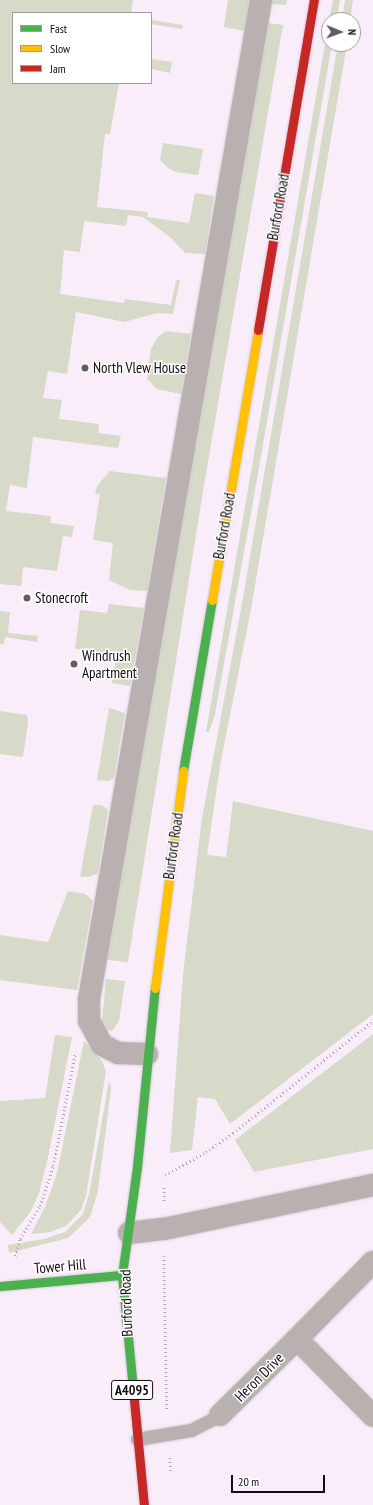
<!DOCTYPE html>
<style>
body{margin:0}
#map{position:relative;width:373px;height:1505px;overflow:hidden;background:#f9edf9;font-family:"PT Sans Narrow",sans-serif}
div>[style]{position:absolute}
.green>*{inset:0;background:#d7d9c9}
.path>*{height:2.5px;margin-top:-1.25px;transform-origin:0;background:repeating-linear-gradient(90deg,#b2abad 0 1px,transparent 0 4px)}
.roads{filter:drop-shadow(0 0 1px #d4cad4) drop-shadow(0 0 1px #d4cad4)}
.lane>*{height:13px;margin:-6.5px;padding:0 6.5px;transform-origin:6.5px;border-radius:6.5px;background:#b8b1b0}
.street>*{height:22px;margin:-11px;padding:0 11px;transform-origin:11px;border-radius:11px;background:#b8b1b0}
.fast>*{height:9px;margin:-4.5px;padding:0 4.5px;transform-origin:4.5px;border-radius:4.5px;background:#4caf50}
.slow>*{height:9px;margin:-4.5px;padding:0 4.5px;transform-origin:4.5px;border-radius:4.5px;background:#ffc107}
.jam>*{height:9px;margin:-4.5px;padding:0 4.5px;transform-origin:4.5px;border-radius:4.5px;background:#c62828}
.dots>*{width:11px;height:11px;translate:-50% -50%;box-sizing:border-box;border:2px solid #fff;border-radius:50%}
span{translate:-50% -50%;white-space:nowrap;text-align:center;line-height:1.15;-webkit-text-stroke:3px #fff;paint-order:stroke}
.shield-label span{padding:1px 3px;background:#fff;border:1px solid;border-radius:3px;-webkit-text-stroke-width:0}
.shield-label{font-size:14px;color:#140b14;font-weight:700}
.street-label{font-size:15px;color:#140b14}
.poi-label{font-size:15px;color:#140b14}
.left{translate:0 -50%;text-align:left}
.legend{position:absolute;left:12px;top:12px;width:140px;height:72px;box-sizing:border-box;background:#fff;border:1px solid #a19da1;margin:0;padding:5px 7px;list-style:none;font-size:12px;color:#140b14}
.legend li{display:flex;align-items:center;gap:8px;height:20px}
.legend b{width:20px;border:1px solid #a19da1}
.north{position:absolute;left:321px;top:12px;width:40px;height:40px;box-sizing:border-box;background:#fff;border:1px solid #a19da1;border-radius:50%;rotate:91deg;font-size:11px;font-weight:700;line-height:16px;text-align:center;color:#140b14}
.north::after{content:'';display:block;margin:auto;width:14px;height:18px;background:#645a64;clip-path:polygon(50% 0,100% 100%,50% 72%,0 100%)}
.scale{position:absolute;left:231px;top:1475px;width:94px;height:18px;box-sizing:border-box;border:2px solid #140b14;border-top:0;padding-left:5px;font-size:12px;line-height:14px;white-space:nowrap;color:#140b14;-webkit-text-stroke:3px #fff;paint-order:stroke}
</style>
<div id="map">
<div class="green">
<i style="clip-path:polygon(0 0,133px 0,131px 13px,13px 13px,13px 83px,119px 83px,110px 134px,105px 134px,97px 207px,148px 212px,147px 217px,189px 223px,195px 193px,214px 196px,205px 254px,185px 253px,170px 237px,143px 217px,128px 215px,126px 226px,84px 221px,80px 252px,64px 250px,60px 294px,124px 303px,125px 299px,171px 305px,176px 280px,180px 280px,173px 314px,157px 313px,125px 322px,76px 312px,67px 374px,48px 371px,43px 398px,62px 400px,59px 419px,99px 424px,98px 433px,121px 436px,118px 448px,33px 437px,27px 488px,10px 485px,6px 511px,51px 516px,50px 523px,74px 526px,72px 537px,63px 536px,57px 571px,23px 567px,21px 586px,0 584px)"></i>
<i style="clip-path:polygon(228px 0,250px 0,245px 31px,224px 27px)"></i>
<i style="clip-path:polygon(272px 0,287px 0,286px 5px,271px 4px)"></i>
<i style="clip-path:polygon(333px 0,340px 0,337px 20px,329px 20px)"></i>
<i style="clip-path:polygon(345px 0,353px 0,350px 20px,342px 20px)"></i>
<i style="clip-path:polygon(151px 20px,183px 25px,182px 29px,151px 24px)"></i>
<i style="clip-path:polygon(329px 21px,329px 44px,332px 44px,256px 485px,215px 714px,209px 732px,206px 732px)"></i>
<i style="clip-path:polygon(268px 23px,283px 25px,203px 491px,128px 962px,107px 960px,123px 856px)"></i>
<i style="clip-path:polygon(338px 44px,347px 44px,251px 609px,220px 766px,207px 855px,226px 857px,233px 801px,373px 831px,373px 1014px,230px 1124px,215px 1099px,198px 1097px,192px 1150px,170px 1153px,183px 974px,202px 818px,241px 609px)"></i>
<i style="clip-path:polygon(151px 59px,172px 62px,170px 73px,151px 69px)"></i>
<i style="clip-path:polygon(163px 143px,203px 149px,198px 175px,176px 172px,168px 168px,160px 160px)"></i>
<i style="clip-path:polygon(166px 331px,191px 334px,181px 394px,157px 389px,147px 379px,151px 349px,158px 337px)"></i>
<i style="clip-path:polygon(110px 471px,166px 478px,147px 591px,130px 590px,109px 580px,113px 543px,93px 540px,100px 494px,95px 494px,97px 486px)"></i>
<i style="clip-path:polygon(109px 604px,144px 608px,130px 686px,112px 683px,117px 655px,75px 649px,80px 610px,107px 613px)"></i>
<i style="clip-path:polygon(0 611px,10px 612px,8px 633px,38px 636px,37px 642px,5px 637px,4px 644px,0 644px)"></i>
<i style="clip-path:polygon(109px 708px,125px 713px,114px 778px,109px 781px,97px 780px)"></i>
<i style="clip-path:polygon(0 711px,27px 715px,28px 723px,23px 757px,0 754px)"></i>
<i style="clip-path:polygon(93px 805px,102px 805px,108px 810px,98px 873px,89px 877px,80px 877px)"></i>
<i style="clip-path:polygon(68px 891px,86px 894px,93px 901px,77px 990px,0 980px,0 935px,48px 942px)"></i>
<i style="clip-path:polygon(106px 979px,125px 981px,119px 1021px,112px 1031px,106px 1030px,102px 1022px)"></i>
<i style="clip-path:polygon(373px 1034px,373px 1149px,254px 1172px,235px 1140px)"></i>
<i style="clip-path:polygon(55px 1035px,72px 1037px,47px 1162px,39px 1193px,31px 1211px,12px 1235px,0 1222px,0 1101px,45px 1098px)"></i>
<i style="clip-path:polygon(84px 1041px,102px 1061px,106px 1071px,86px 1196px,81px 1210px,66px 1226px,50px 1232px,31px 1234px,45px 1207px,57px 1173px)"></i>
<i style="clip-path:polygon(109px 1080px,111px 1089px,98px 1191px,90px 1217px,68px 1238px,9px 1253px,8px 1245px,44px 1239px,65px 1232px,83px 1214px,90px 1190px)"></i>
</div>
<div class="path">
<i style="left:165px;top:1175px;width:47px;rotate:-29.3deg"></i>
<i style="left:206px;top:1152px;width:33px;rotate:-35deg"></i>
<i style="left:233px;top:1133px;width:179px;rotate:-38.7deg"></i>
<i style="left:164px;top:1201px;width:15px;rotate:-90deg"></i>
<i style="left:15px;top:1256px;width:18px;rotate:-74deg"></i>
<i style="left:20px;top:1239px;width:39px;rotate:-59deg"></i>
<i style="left:40px;top:1206px;width:42px;rotate:-72deg"></i>
<i style="left:53px;top:1166px;width:114px;rotate:-78.9deg"></i>
<i style="left:164px;top:1256px;width:155px;rotate:88.9deg"></i>
<i style="left:170px;top:1458px;width:15px;rotate:86deg"></i>
</div>
<div class="roads">
<div class="lane">
<i style="left:137px;top:1439px;width:55px;rotate:-9.5deg"></i>
<i style="left:191px;top:1430px;width:33px;rotate:-27deg"></i>
</div>
<div class="street">
<i style="left:147px;top:1054px;width:29px;rotate:-178deg"></i>
<i style="left:118px;top:1053px;width:18px;rotate:-153deg"></i>
<i style="left:102px;top:1045px;width:27px;rotate:-118deg"></i>
<i style="left:89px;top:1021px;width:22px;rotate:-90deg"></i>
<i style="left:89px;top:999px;width:1014px;rotate:-80.23deg"></i>
<i style="left:129px;top:1233px;width:35px;rotate:-7deg"></i>
<i style="left:164px;top:1229px;width:214px;rotate:-11.9deg"></i>
<i style="left:297px;top:1339px;width:108px;rotate:-45.4deg"></i>
<i style="left:220px;top:1415px;width:108px;rotate:-44.6deg"></i>
<i style="left:297px;top:1339px;width:108px;rotate:45.4deg"></i>
</div>
<div class="fast">
<i style="left:183px;top:771px;width:173px;rotate:-80.4deg"></i>
<i style="left:122px;top:1275px;width:109px;rotate:-82.1deg"></i>
<i style="left:137px;top:1167px;width:180px;rotate:-84.3deg"></i>
<i style="left:0;top:1286px;width:122px;rotate:-5.2deg"></i>
<i style="left:122px;top:1275px;width:126px;rotate:84.5deg"></i>
</div>
<div class="slow">
<i style="left:212px;top:600px;width:274px;rotate:-80.3deg"></i>
<i style="left:155px;top:988px;width:219px;rotate:-82.6deg"></i>
</div>
<div class="jam">
<i style="left:258px;top:330px;width:335px;rotate:-80.4deg"></i>
<i style="left:134px;top:1400px;width:105px;rotate:84.6deg"></i>
</div>
</div>
<div class="dots">
<i style="left:85px;top:368px;background:#645a64"></i>
<i style="left:27px;top:598px;background:#645a64"></i>
<i style="left:74px;top:664px;background:#645a64"></i>
</div>
<div class="shield-label">
<span style="left:132px;top:1390px">A4095</span>
</div>
<div class="street-label">
<span style="left:278px;top:207px;rotate:-80deg">Burford Road</span>
<span style="left:224px;top:526px;rotate:-80deg">Burford Road</span>
<span style="left:173px;top:846px;rotate:-82deg">Burford Road</span>
<span style="left:60px;top:1266px;rotate:-5deg">Tower Hill</span>
<span style="left:126px;top:1303px;rotate:-92deg">Burford Road</span>
<span style="left:259px;top:1377px;rotate:-45deg">Heron Drive</span>
</div>
<div class="poi-label">
<span class="left" style="left:93px;top:368px">North Vlew House</span>
<span class="left" style="left:35px;top:598px">Stonecroft</span>
<span class="left" style="left:82px;top:664px">Windrush<br>Apartment</span>
</div>
<ul class="legend">
<li><b style="height:5px;background:#4caf50"></b>Fast</li>
<li><b style="height:5px;background:#ffc107"></b>Slow</li>
<li><b style="height:5px;background:#c62828"></b>Jam</li>
</ul>
<div class="north">N</div>
<div class="scale">20 m</div>
</div>
